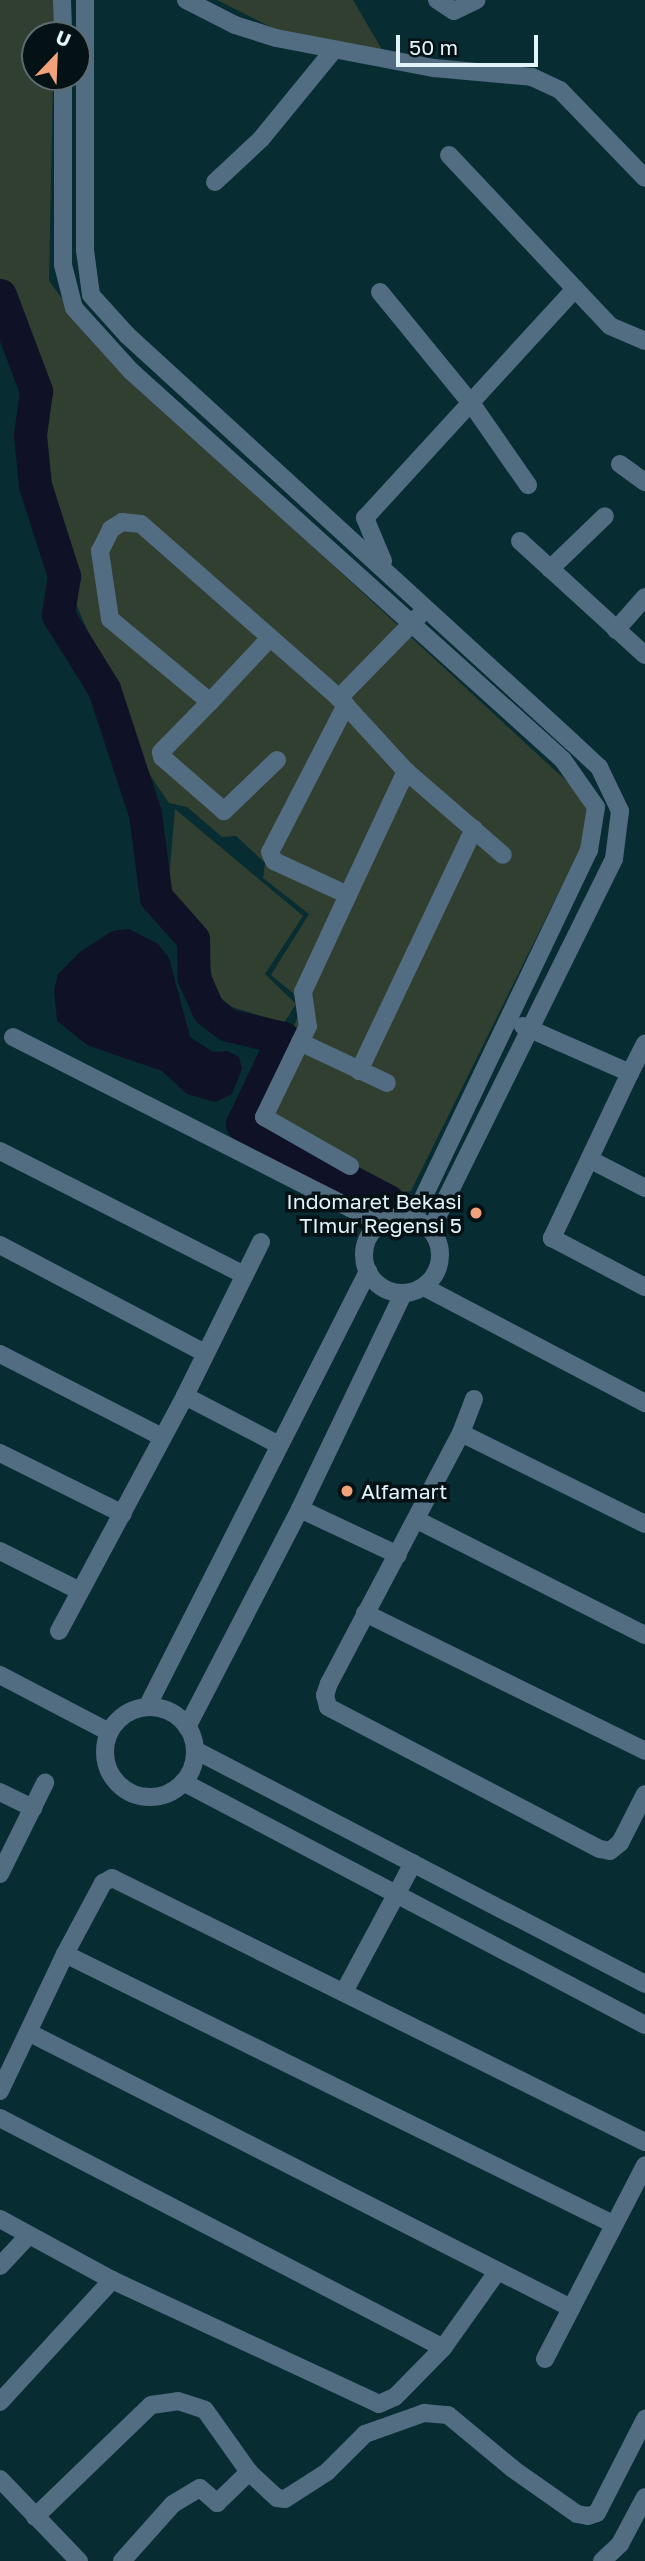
<!DOCTYPE html>
<style>
body{margin:0}
#map{position:relative;width:645px;height:2561px;overflow:hidden;background:#072c32;font-family:"Golos Text",sans-serif}
div>[style]{position:absolute}
.green>*{inset:0;background:#313f31}
.water>*{inset:0;background:#0f1226}
.river>*{height:33px;margin:-16.5px;padding:0 16.5px;transform-origin:16.5px;border-radius:16.5px;background:#0f1226}
.minor>*{height:18px;margin:-9px;padding:0 9px;transform-origin:9px;border-radius:9px;background:#526c81}
.minor>.ring{margin:-9px;padding:0;box-sizing:content-box;background:none;border:18px solid #526c81;border-radius:50%}
.dots>*{width:19px;height:19px;translate:-50% -50%;box-sizing:border-box;border:4px solid #051215;border-radius:50%}
span{translate:-50% -50%;white-space:nowrap;text-align:center;line-height:1.15;-webkit-text-stroke:7px #051215;paint-order:stroke}
.poi-label{font-size:21px;color:#e1f4f8}
.right{translate:-100% -50%;text-align:right}
.left{translate:0 -50%;text-align:left}
.north{position:absolute;left:21px;top:21px;width:70px;height:70px;box-sizing:border-box;background:#051215;border:2px solid #5d6c70;border-radius:50%;rotate:23deg;font-size:19px;font-weight:700;line-height:28px;text-align:center;color:#e1f4f8}
.north::after{content:'';display:block;margin:auto;width:24px;height:32px;background:#f1a27b;clip-path:polygon(50% 0,100% 100%,50% 72%,0 100%)}
.scale{position:absolute;left:396px;top:35px;width:142px;height:32px;box-sizing:border-box;border:4px solid #e1f4f8;border-top:0;padding-left:9px;font-size:21px;line-height:24px;white-space:nowrap;color:#e1f4f8;-webkit-text-stroke:5px #051215;paint-order:stroke}
</style>
<div id="map">
<div class="green">
<i style="clip-path:polygon(0 0,56px 0,54px 35px,35px 35px,35px 77px,53px 77px,49px 281px,99px 349px,586px 799px,589px 831px,411px 1191px,392px 1194px,255px 1118px,304px 1002px,271px 975px,309px 914px,263px 878px,265px 863px,236px 836px,222px 837px,187px 807px,169px 803px,148px 772px,77px 606px,38px 451px,43px 388px,0 278px)"></i>
<i style="clip-path:polygon(217px 0,353px 0,384px 53px,275px 29px)"></i>
<i style="clip-path:polygon(175px 809px,303px 916px,265px 974px,296px 1004px,284px 1023px,232px 1007px,215px 993px,202px 925px,168px 891px)"></i>
</div>
<div class="water">
<i style="clip-path:polygon(129px 929px,158px 944px,169px 958px,190px 1037px,213px 1052px,228px 1051px,239px 1057px,242px 1069px,232px 1094px,215px 1102px,187px 1094px,162px 1071px,87px 1045px,57px 1021px,54px 990px,58px 974px,80px 952px,112px 931px)"></i>
</div>
<div class="river">
<i style="left:0;top:295px;width:103px;rotate:69.4deg"></i>
<i style="left:36px;top:391px;width:44px;rotate:97.8deg"></i>
<i style="left:30px;top:435px;width:50px;rotate:84.3deg"></i>
<i style="left:35px;top:485px;width:96px;rotate:72.3deg"></i>
<i style="left:64px;top:576px;width:39px;rotate:99deg"></i>
<i style="left:58px;top:615px;width:87px;rotate:58.1deg"></i>
<i style="left:104px;top:689px;width:132px;rotate:71.8deg"></i>
<i style="left:145px;top:814px;width:84px;rotate:82.5deg"></i>
<i style="left:156px;top:897px;width:56px;rotate:48.6deg"></i>
<i style="left:193px;top:939px;width:39px;rotate:89deg"></i>
<i style="left:194px;top:978px;width:35px;rotate:66deg"></i>
<i style="left:208px;top:1010px;width:25px;rotate:37deg"></i>
<i style="left:228px;top:1025px;width:57px;rotate:13.3deg"></i>
<i style="left:283px;top:1038px;width:95px;rotate:115.5deg"></i>
<i style="left:242px;top:1124px;width:165px;rotate:27.8deg"></i>
</div>
<div class="minor">
<i style="left:62px;top:0;width:35px;rotate:88deg"></i>
<i style="left:85px;top:0;width:250px;rotate:90deg"></i>
<i style="left:85px;top:250px;width:45px;rotate:82.4deg"></i>
<i style="left:91px;top:295px;width:54px;rotate:48deg"></i>
<i style="left:127px;top:335px;width:603px;rotate:42.45deg"></i>
<i style="left:572px;top:742px;width:37px;rotate:43deg"></i>
<i style="left:599px;top:767px;width:49px;rotate:64.5deg"></i>
<i style="left:620px;top:811px;width:48px;rotate:97.1deg"></i>
<i style="left:614px;top:859px;width:414px;rotate:116.3deg"></i>
<i style="left:186px;top:0;width:55px;rotate:27deg"></i>
<i style="left:235px;top:25px;width:43px;rotate:17.6deg"></i>
<i style="left:276px;top:38px;width:161px;rotate:10.8deg"></i>
<i style="left:434px;top:68px;width:98px;rotate:5.2deg"></i>
<i style="left:532px;top:77px;width:31px;rotate:25deg"></i>
<i style="left:560px;top:90px;width:122px;rotate:46deg"></i>
<i style="left:437px;top:0;width:20px;rotate:33deg"></i>
<i style="left:454px;top:11px;width:25px;rotate:-26deg"></i>
<i style="left:63px;top:77px;width:188px;rotate:90deg"></i>
<i style="left:63px;top:265px;width:44px;rotate:75.7deg"></i>
<i style="left:74px;top:308px;width:85px;rotate:47.9deg"></i>
<i style="left:131px;top:371px;width:581px;rotate:42deg"></i>
<i style="left:563px;top:760px;width:57px;rotate:54.9deg"></i>
<i style="left:596px;top:807px;width:44px;rotate:99.2deg"></i>
<i style="left:589px;top:850px;width:409px;rotate:115.5deg"></i>
<i style="left:449px;top:155px;width:235px;rotate:46.7deg"></i>
<i style="left:610px;top:326px;width:38px;rotate:23deg"></i>
<i style="left:215px;top:182px;width:63px;rotate:-43.1deg"></i>
<i style="left:261px;top:139px;width:114px;rotate:-50.7deg"></i>
<i style="left:380px;top:292px;width:144px;rotate:50.7deg"></i>
<i style="left:471px;top:403px;width:100px;rotate:55.2deg"></i>
<i style="left:620px;top:464px;width:31px;rotate:36deg"></i>
<i style="left:520px;top:541px;width:169px;rotate:42.4deg"></i>
<i style="left:383px;top:561px;width:47px;rotate:-112.7deg"></i>
<i style="left:365px;top:518px;width:311px;rotate:-47.5deg"></i>
<i style="left:550px;top:569px;width:76px;rotate:-43.9deg"></i>
<i style="left:419px;top:616px;width:115px;rotate:134.3deg"></i>
<i style="left:339px;top:698px;width:99px;rotate:47.5deg"></i>
<i style="left:406px;top:771px;width:128px;rotate:40.9deg"></i>
<i style="left:616px;top:630px;width:44px;rotate:-48.7deg"></i>
<i style="left:210px;top:702px;width:86px;rotate:-46.9deg"></i>
<i style="left:346px;top:705px;width:165px;rotate:117.3deg"></i>
<i style="left:270px;top:852px;width:10px;rotate:66deg"></i>
<i style="left:274px;top:861px;width:81px;rotate:24.7deg"></i>
<i style="left:348px;top:895px;width:137px;rotate:-64.9deg"></i>
<i style="left:277px;top:760px;width:74px;rotate:136.1deg"></i>
<i style="left:224px;top:811px;width:82px;rotate:-138.9deg"></i>
<i style="left:162px;top:757px;width:5px;rotate:-101deg"></i>
<i style="left:161px;top:752px;width:70px;rotate:-45.6deg"></i>
<i style="left:210px;top:702px;width:130px;rotate:-140.3deg"></i>
<i style="left:110px;top:619px;width:69px;rotate:-98.4deg"></i>
<i style="left:100px;top:551px;width:25px;rotate:-63deg"></i>
<i style="left:111px;top:529px;width:13px;rotate:-32deg"></i>
<i style="left:122px;top:522px;width:19px;rotate:6deg"></i>
<i style="left:141px;top:524px;width:264px;rotate:41.3deg"></i>
<i style="left:348px;top:895px;width:107px;rotate:114.9deg"></i>
<i style="left:303px;top:992px;width:34px;rotate:82deg"></i>
<i style="left:308px;top:1026px;width:101px;rotate:115.8deg"></i>
<i style="left:264px;top:1117px;width:99px;rotate:29.7deg"></i>
<i style="left:523px;top:1026px;width:117px;rotate:23.7deg"></i>
<i style="left:630px;top:1073px;width:183px;rotate:115.3deg"></i>
<i style="left:552px;top:1238px;width:105px;rotate:27.8deg"></i>
<i style="left:13px;top:1037px;width:413px;rotate:26.9deg"></i>
<i style="left:300px;top:1042px;width:96px;rotate:25.2deg"></i>
<i style="left:359px;top:1071px;width:268px;rotate:-64.6deg"></i>
<i style="left:630px;top:1073px;width:33px;rotate:-63deg"></i>
<i style="left:0;top:1151px;width:274px;rotate:26.9deg"></i>
<i style="left:591px;top:1160px;width:61px;rotate:27.4deg"></i>
<i class="ring" style="left:364px;top:1217px;width:58px;height:58px"></i>
<i style="left:261px;top:1242px;width:172px;rotate:116.3deg"></i>
<i style="left:185px;top:1396px;width:106px;rotate:27.5deg"></i>
<i style="left:0;top:1245px;width:232px;rotate:27.8deg"></i>
<i style="left:424px;top:1287px;width:250px;rotate:27.7deg"></i>
<i style="left:0;top:1354px;width:182px;rotate:27.1deg"></i>
<i style="left:474px;top:1399px;width:36px;rotate:111deg"></i>
<i style="left:461px;top:1433px;width:283px;rotate:117.8deg"></i>
<i style="left:329px;top:1683px;width:13px;rotate:108deg"></i>
<i style="left:325px;top:1695px;width:12px;rotate:76deg"></i>
<i style="left:328px;top:1707px;width:307px;rotate:27.6deg"></i>
<i style="left:600px;top:1849px;width:10px;rotate:11deg"></i>
<i style="left:610px;top:1851px;width:13px;rotate:-39deg"></i>
<i style="left:620px;top:1843px;width:55px;rotate:-63deg"></i>
<i style="left:461px;top:1433px;width:205px;rotate:26.3deg"></i>
<i style="left:0;top:1453px;width:137px;rotate:26.4deg"></i>
<i style="left:300px;top:1509px;width:108px;rotate:25.1deg"></i>
<i style="left:417px;top:1520px;width:255px;rotate:26.8deg"></i>
<i style="left:0;top:1551px;width:89px;rotate:26.6deg"></i>
<i style="left:365px;top:1613px;width:312px;rotate:26.2deg"></i>
<i style="left:59px;top:1631px;width:267px;rotate:-61.8deg"></i>
<i style="left:0;top:1675px;width:123px;rotate:27.6deg"></i>
<i style="left:147px;top:1707px;width:489px;rotate:-63.1deg"></i>
<i class="ring" style="left:105px;top:1707px;width:72px;height:72px"></i>
<i style="left:187px;top:1727px;width:246px;rotate:-62.6deg"></i>
<i style="left:300px;top:1509px;width:238px;rotate:-64.4deg"></i>
<i style="left:195px;top:1750px;width:507px;rotate:27.47deg"></i>
<i style="left:183px;top:1782px;width:522px;rotate:27.74deg"></i>
<i style="left:0;top:1792px;width:37px;rotate:26deg"></i>
<i style="left:0;top:1874px;width:102px;rotate:-63.7deg"></i>
<i style="left:65px;top:1954px;width:611px;rotate:26.23deg"></i>
<i style="left:345px;top:1990px;width:144px;rotate:-61.8deg"></i>
<i style="left:30px;top:2033px;width:607px;rotate:26.95deg"></i>
<i style="left:0;top:2091px;width:152px;rotate:-64.6deg"></i>
<i style="left:65px;top:1954px;width:81px;rotate:-61.8deg"></i>
<i style="left:103px;top:1883px;width:10px;rotate:-29deg"></i>
<i style="left:112px;top:1878px;width:595px;rotate:26.35deg"></i>
<i style="left:0;top:2118px;width:499px;rotate:27.4deg"></i>
<i style="left:0;top:2219px;width:128px;rotate:28.6deg"></i>
<i style="left:112px;top:2280px;width:294px;rotate:24.9deg"></i>
<i style="left:379px;top:2404px;width:17px;rotate:-24deg"></i>
<i style="left:395px;top:2397px;width:69px;rotate:-45.6deg"></i>
<i style="left:443px;top:2348px;width:93px;rotate:-54.6deg"></i>
<i style="left:0;top:2266px;width:42px;rotate:-46.9deg"></i>
<i style="left:545px;top:2359px;width:218px;rotate:-62.7deg"></i>
<i style="left:0;top:2402px;width:166px;rotate:-47.4deg"></i>
<i style="left:0;top:2479px;width:114px;rotate:46.1deg"></i>
<i style="left:35px;top:2517px;width:161px;rotate:-44deg"></i>
<i style="left:151px;top:2405px;width:27px;rotate:-8deg"></i>
<i style="left:178px;top:2401px;width:28px;rotate:18deg"></i>
<i style="left:205px;top:2410px;width:76px;rotate:54.6deg"></i>
<i style="left:249px;top:2472px;width:38px;rotate:43deg"></i>
<i style="left:277px;top:2498px;width:8px;rotate:7deg"></i>
<i style="left:285px;top:2499px;width:50px;rotate:-32.7deg"></i>
<i style="left:327px;top:2472px;width:54px;rotate:-45deg"></i>
<i style="left:365px;top:2434px;width:63px;rotate:-19.6deg"></i>
<i style="left:424px;top:2413px;width:24px;rotate:5deg"></i>
<i style="left:448px;top:2415px;width:85px;rotate:39.7deg"></i>
<i style="left:513px;top:2469px;width:78px;rotate:35.1deg"></i>
<i style="left:577px;top:2514px;width:11px;rotate:10deg"></i>
<i style="left:588px;top:2516px;width:9px;rotate:-18deg"></i>
<i style="left:597px;top:2513px;width:106px;rotate:-62.9deg"></i>
<i style="left:122px;top:2561px;width:76px;rotate:-48.2deg"></i>
<i style="left:173px;top:2504px;width:31px;rotate:-31deg"></i>
<i style="left:200px;top:2488px;width:23px;rotate:41deg"></i>
<i style="left:217px;top:2503px;width:45px;rotate:-44.1deg"></i>
<i style="left:602px;top:2561px;width:25px;rotate:-43deg"></i>
<i style="left:620px;top:2544px;width:53px;rotate:-62deg"></i>
</div>
<div class="dots">
<i style="left:476px;top:1213px;background:#f1a27b"></i>
<i style="left:347px;top:1491px;background:#f1a27b"></i>
</div>
<div class="poi-label">
<span class="right" style="left:462px;top:1213px">Indomaret Bekasi<br>TImur Regensi 5</span>
<span class="left" style="left:361px;top:1491px">Alfamart</span>
</div>
<div class="north">U</div>
<div class="scale">50 m</div>
</div>
